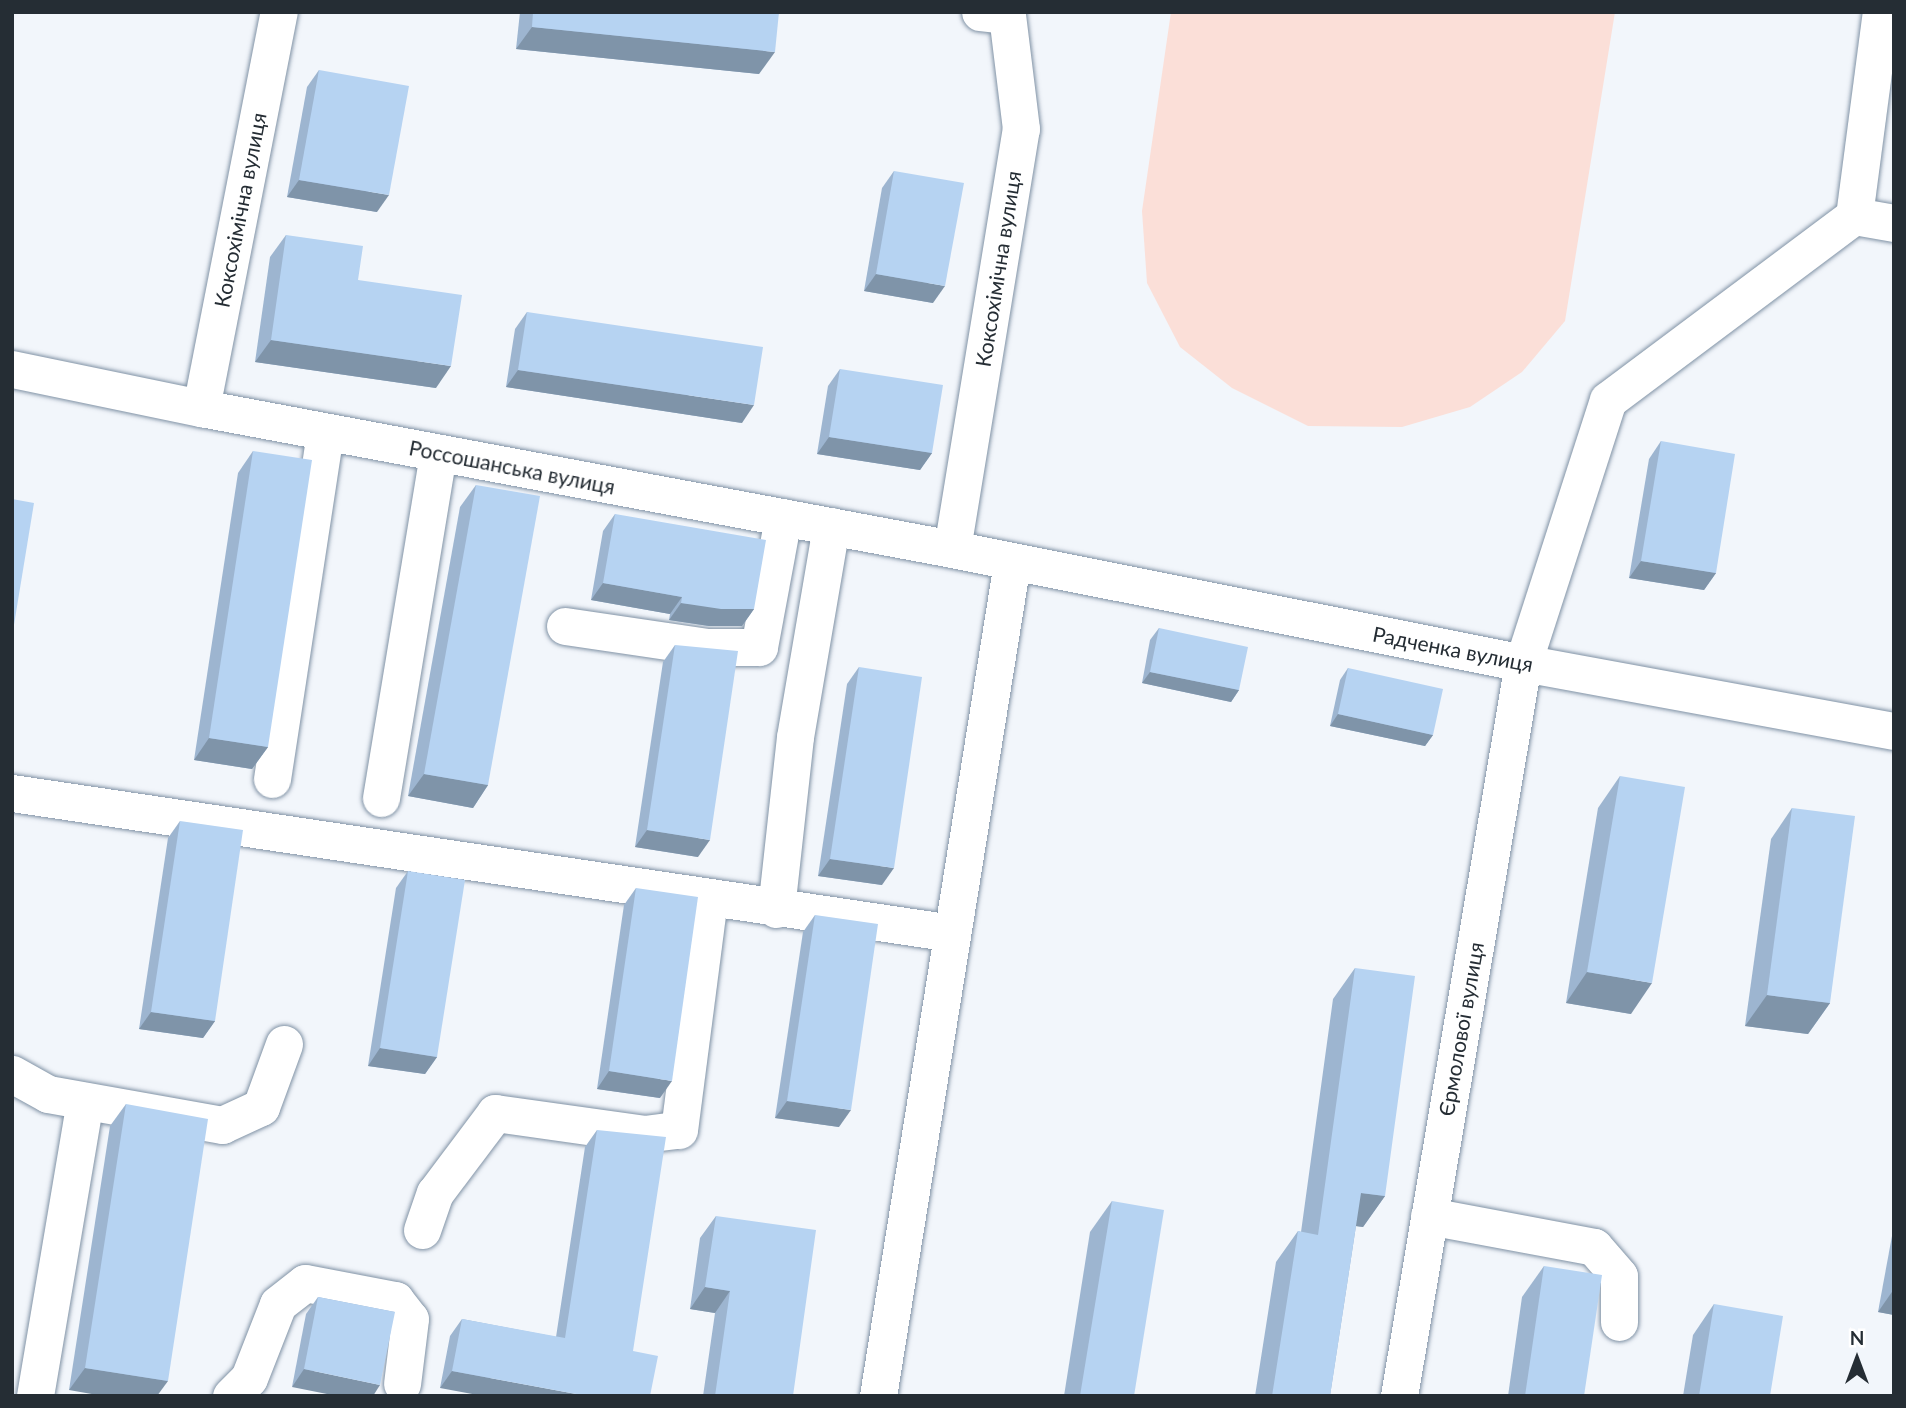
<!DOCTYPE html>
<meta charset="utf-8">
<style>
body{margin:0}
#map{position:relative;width:1906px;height:1408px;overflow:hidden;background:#f2f6fb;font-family:Lato,sans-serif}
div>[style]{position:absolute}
.green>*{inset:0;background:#fbdfd8}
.roads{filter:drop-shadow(0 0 2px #8092a5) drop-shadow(0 0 2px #8092a5)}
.minor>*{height:37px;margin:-18.5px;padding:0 18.5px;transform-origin:18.5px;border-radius:18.5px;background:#fff}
.wall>*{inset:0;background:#9db5d0}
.shaded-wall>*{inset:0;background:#7f94a9}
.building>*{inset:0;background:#b6d3f2}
span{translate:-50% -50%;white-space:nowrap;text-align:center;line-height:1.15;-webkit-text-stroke:6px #fff;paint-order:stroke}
.street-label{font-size:21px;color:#252d34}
.frame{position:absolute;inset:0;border:14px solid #252d34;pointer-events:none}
.north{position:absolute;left:1822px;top:1324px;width:70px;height:70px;-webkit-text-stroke:5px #fff;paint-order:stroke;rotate:0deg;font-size:19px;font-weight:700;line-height:28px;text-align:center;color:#252d34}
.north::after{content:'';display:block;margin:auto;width:24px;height:32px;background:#252d34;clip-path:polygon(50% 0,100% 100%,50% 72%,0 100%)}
</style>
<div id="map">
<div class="green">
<i style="clip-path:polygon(1171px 12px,1615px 12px,1565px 321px,1522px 372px,1470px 407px,1402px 427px,1308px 426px,1232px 388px,1180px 347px,1147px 283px,1142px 211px)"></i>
</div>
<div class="roads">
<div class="minor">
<i style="left:1854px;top:216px;width:41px;rotate:9.9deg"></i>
<i style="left:12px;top:369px;width:193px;rotate:11.7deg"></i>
<i style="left:201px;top:408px;width:764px;rotate:10.63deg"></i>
<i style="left:952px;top:549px;width:582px;rotate:11.29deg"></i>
<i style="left:1523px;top:663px;width:377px;rotate:10.4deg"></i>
<i style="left:201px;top:408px;width:404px;rotate:-78.9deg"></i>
<i style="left:952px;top:549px;width:426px;rotate:-80.7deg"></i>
<i style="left:1021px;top:129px;width:115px;rotate:-97deg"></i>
<i style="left:1007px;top:15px;width:27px;rotate:-174deg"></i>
<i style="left:565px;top:626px;width:144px;rotate:8.4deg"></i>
<i style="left:707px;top:647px;width:52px"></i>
<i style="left:759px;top:647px;width:132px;rotate:-79.5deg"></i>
<i style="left:272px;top:779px;width:351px;rotate:-81.3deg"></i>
<i style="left:12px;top:793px;width:950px;rotate:8.47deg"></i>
<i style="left:381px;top:798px;width:350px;rotate:-80.6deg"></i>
<i style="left:776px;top:909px;width:173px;rotate:-83.7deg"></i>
<i style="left:795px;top:737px;width:214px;rotate:-80.3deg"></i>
<i style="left:12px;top:1074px;width:41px;rotate:29.1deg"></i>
<i style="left:48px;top:1094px;width:177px;rotate:10.1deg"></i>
<i style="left:222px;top:1125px;width:43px;rotate:-24.8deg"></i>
<i style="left:261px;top:1107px;width:67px;rotate:-69.9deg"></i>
<i style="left:1429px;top:1216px;width:168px;rotate:10.6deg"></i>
<i style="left:1594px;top:1247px;width:38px;rotate:49deg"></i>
<i style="left:1619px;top:1276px;width:46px;rotate:90deg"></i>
<i style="left:422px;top:1230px;width:39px;rotate:-71deg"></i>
<i style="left:435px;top:1193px;width:100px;rotate:-53.1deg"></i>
<i style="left:495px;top:1113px;width:150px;rotate:8deg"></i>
<i style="left:644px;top:1134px;width:35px;rotate:-7deg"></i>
<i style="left:679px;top:1130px;width:234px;rotate:-82.6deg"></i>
<i style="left:35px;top:1396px;width:299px;rotate:-80.4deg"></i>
<i style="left:231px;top:1396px;width:25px;rotate:-45deg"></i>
<i style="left:249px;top:1378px;width:79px;rotate:-68.6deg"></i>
<i style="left:278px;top:1304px;width:34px;rotate:-38deg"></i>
<i style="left:305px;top:1283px;width:92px;rotate:10.7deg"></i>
<i style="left:395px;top:1300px;width:24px;rotate:52deg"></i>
<i style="left:410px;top:1319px;width:65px;rotate:97deg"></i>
<i style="left:878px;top:1396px;width:845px;rotate:-80.87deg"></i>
<i style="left:1399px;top:1396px;width:743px;rotate:-80.4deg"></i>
<i style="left:1523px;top:663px;width:276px;rotate:-72.1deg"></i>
<i style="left:1608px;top:400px;width:307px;rotate:-36.8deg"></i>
<i style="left:1854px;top:216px;width:206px;rotate:-82.5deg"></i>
</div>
</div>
<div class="wall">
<i style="clip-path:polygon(520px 12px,779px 12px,759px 74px,516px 49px)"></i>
<i style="clip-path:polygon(319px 70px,377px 212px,287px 197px,307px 87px)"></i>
<i style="clip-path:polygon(894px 171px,933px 303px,864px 291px,882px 188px)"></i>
<i style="clip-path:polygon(286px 235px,358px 280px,436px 388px,255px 362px,270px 257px)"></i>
<i style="clip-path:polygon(527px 312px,742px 423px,506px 387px,515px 329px)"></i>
<i style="clip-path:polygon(840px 369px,932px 453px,920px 470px,817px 454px,828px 386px)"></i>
<i style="clip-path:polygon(1661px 441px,1716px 573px,1704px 590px,1629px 578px,1649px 459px)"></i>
<i style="clip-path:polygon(253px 451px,268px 747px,252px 769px,194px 760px,238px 473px)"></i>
<i style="clip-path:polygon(476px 485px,488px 785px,473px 808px,408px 796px,460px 507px)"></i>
<i style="clip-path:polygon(615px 514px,754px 609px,742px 626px,709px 626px,669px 620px,670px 614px,591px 600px,603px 531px)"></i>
<i style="clip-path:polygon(1159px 628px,1239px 690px,1231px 702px,1142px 683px,1150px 640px)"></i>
<i style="clip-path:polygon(675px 645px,698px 857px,635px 847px,663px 662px)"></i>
<i style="clip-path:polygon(859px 667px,882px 885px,818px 876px,847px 684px)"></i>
<i style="clip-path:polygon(1348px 668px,1433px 735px,1425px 746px,1330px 726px,1340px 680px)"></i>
<i style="clip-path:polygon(1620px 776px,1631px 1014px,1566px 1003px,1598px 808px)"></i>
<i style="clip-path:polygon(1792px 808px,1830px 1003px,1808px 1034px,1745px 1026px,1771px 839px)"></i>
<i style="clip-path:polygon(180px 821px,215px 1021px,203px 1038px,139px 1029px,168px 838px)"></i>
<i style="clip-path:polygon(408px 871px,437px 1057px,425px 1074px,368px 1066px,396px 888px)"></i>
<i style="clip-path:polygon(636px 888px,660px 1098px,597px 1089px,624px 905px)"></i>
<i style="clip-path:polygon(815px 915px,839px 1127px,775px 1118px,803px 932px)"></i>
<i style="clip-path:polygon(1355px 968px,1385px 1196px,1363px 1227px,1356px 1226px,1330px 1396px,1255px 1396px,1276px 1262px,1298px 1231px,1301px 1232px,1333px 999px)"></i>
<i style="clip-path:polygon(126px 1104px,168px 1381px,69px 1390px,110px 1126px)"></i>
<i style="clip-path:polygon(597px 1130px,633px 1351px,440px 1388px,450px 1336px,462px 1319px,556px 1337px,585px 1147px)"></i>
<i style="clip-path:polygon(1112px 1201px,1134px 1396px,1064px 1396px,1090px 1232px)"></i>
<i style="clip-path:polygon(716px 1216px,793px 1396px,703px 1396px,715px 1313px,690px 1309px,700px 1238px)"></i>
<i style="clip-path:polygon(1894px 1225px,1894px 1315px,1878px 1312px)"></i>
<i style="clip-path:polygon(1544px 1266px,1584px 1396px,1508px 1396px,1522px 1297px)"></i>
<i style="clip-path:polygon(318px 1297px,395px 1312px,292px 1387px,306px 1314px)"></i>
<i style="clip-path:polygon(1714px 1304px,1770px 1396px,1683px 1396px,1693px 1335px)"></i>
</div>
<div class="shaded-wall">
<i style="clip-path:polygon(532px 27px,775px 52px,759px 74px,516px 49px)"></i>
<i style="clip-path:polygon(299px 180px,389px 195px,377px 212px,287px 197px)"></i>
<i style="clip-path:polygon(876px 274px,945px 286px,933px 303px,864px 291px)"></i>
<i style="clip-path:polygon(271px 340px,451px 366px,436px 388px,255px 362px)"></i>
<i style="clip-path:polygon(518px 370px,754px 405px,742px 423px,506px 387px)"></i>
<i style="clip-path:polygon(829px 437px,932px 453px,920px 470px,817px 454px)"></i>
<i style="clip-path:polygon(1641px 561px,1716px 573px,1704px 590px,1629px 578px)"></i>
<i style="clip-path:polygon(603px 583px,682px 597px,670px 614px,591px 600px)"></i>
<i style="clip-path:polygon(681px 603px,754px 609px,742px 626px,709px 626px,669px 620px)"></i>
<i style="clip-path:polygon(1150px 672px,1239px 690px,1231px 702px,1142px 683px)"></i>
<i style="clip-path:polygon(1338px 714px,1433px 735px,1425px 746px,1330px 726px)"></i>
<i style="clip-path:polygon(209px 738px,268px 747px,252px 769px,194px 760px)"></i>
<i style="clip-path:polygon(424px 774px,488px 785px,473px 808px,408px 796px)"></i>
<i style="clip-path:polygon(647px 830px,710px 840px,698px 857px,635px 847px)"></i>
<i style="clip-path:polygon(830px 859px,894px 868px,882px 885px,818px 876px)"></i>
<i style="clip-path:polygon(1587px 972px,1652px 983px,1631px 1014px,1566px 1003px)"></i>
<i style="clip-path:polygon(1767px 995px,1830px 1003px,1808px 1034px,1745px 1026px)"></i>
<i style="clip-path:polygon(151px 1012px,215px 1021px,203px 1038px,139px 1029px)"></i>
<i style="clip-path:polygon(380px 1048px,437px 1057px,425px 1074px,368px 1066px)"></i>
<i style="clip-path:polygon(609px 1071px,672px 1081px,660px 1098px,597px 1089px)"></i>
<i style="clip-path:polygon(787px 1101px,851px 1110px,839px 1127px,775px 1118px)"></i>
<i style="clip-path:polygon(1361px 1193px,1385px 1196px,1363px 1227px,1340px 1224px)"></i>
<i style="clip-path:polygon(705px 1287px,730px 1291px,715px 1313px,690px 1309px)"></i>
<i style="clip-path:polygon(1894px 1289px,1894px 1315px,1878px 1312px)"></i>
<i style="clip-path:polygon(85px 1368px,168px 1381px,157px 1396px,103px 1396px,69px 1390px)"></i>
<i style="clip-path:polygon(304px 1369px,380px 1385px,373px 1396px,337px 1396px,292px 1387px)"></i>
<i style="clip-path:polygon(452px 1371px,587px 1396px,483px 1396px,440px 1388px)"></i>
</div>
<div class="building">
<i style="clip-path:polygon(533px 12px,779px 12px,775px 52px,532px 27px)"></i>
<i style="clip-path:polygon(319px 70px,409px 86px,389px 195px,299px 180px)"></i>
<i style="clip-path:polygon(894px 171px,964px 183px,945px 286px,876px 274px)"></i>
<i style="clip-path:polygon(286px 235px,363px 246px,358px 280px,462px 295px,451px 366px,271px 340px)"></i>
<i style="clip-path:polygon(527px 312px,763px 347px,754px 405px,518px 370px)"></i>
<i style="clip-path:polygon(840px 369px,943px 385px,932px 453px,829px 437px)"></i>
<i style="clip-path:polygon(1661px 441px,1735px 454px,1716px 573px,1641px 561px)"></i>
<i style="clip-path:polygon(253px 451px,312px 460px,268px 747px,209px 738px)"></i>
<i style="clip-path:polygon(476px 485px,540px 496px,488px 785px,424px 774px)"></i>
<i style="clip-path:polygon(12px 499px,34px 503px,12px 637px)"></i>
<i style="clip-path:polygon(615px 514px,766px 540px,754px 609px,721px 609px,681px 603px,682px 597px,603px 583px)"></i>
<i style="clip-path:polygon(1159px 628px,1248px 647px,1239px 690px,1150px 672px)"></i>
<i style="clip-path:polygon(675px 645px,738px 651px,710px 840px,647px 830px)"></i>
<i style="clip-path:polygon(859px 667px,922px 677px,894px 868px,830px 859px)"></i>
<i style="clip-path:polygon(1348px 668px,1443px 689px,1433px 735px,1338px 714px)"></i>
<i style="clip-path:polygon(1620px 776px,1685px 787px,1652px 983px,1587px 972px)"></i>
<i style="clip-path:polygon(1792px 808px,1855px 816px,1830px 1003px,1767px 995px)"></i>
<i style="clip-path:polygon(180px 821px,243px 830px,215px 1021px,151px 1012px)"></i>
<i style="clip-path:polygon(408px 871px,465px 880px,437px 1057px,380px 1048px)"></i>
<i style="clip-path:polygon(636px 888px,698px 897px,672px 1081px,609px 1071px)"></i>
<i style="clip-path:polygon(815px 915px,878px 924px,851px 1110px,787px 1101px)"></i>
<i style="clip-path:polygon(1355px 968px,1415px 976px,1385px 1196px,1361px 1193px,1330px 1396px,1272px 1396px,1298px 1231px,1318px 1235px)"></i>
<i style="clip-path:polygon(126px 1104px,208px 1119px,168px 1381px,85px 1368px)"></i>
<i style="clip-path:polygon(597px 1130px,666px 1137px,633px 1351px,658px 1356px,650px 1396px,587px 1396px,452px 1371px,462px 1319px,565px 1338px)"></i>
<i style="clip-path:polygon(1112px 1201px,1164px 1210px,1134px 1396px,1080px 1396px)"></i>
<i style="clip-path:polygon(716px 1216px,816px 1230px,793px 1396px,715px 1396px,730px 1291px,705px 1287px)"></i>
<i style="clip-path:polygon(1544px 1266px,1602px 1275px,1584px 1396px,1525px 1396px)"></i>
<i style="clip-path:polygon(318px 1297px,395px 1312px,380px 1385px,304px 1369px)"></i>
<i style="clip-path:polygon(1714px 1304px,1783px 1316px,1770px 1396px,1699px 1396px)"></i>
</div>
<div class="street-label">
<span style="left:240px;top:210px;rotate:-79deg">Коксохімічна вулиця</span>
<span style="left:998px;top:269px;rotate:-81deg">Коксохімічна вулиця</span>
<span style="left:512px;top:467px;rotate:11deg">Россошанська вулиця</span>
<span style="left:1453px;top:649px;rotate:11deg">Радченка вулиця</span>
<span style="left:1461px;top:1029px;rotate:-80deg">Єрмолової вулиця</span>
</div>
<div class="frame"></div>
<div class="north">N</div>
</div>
